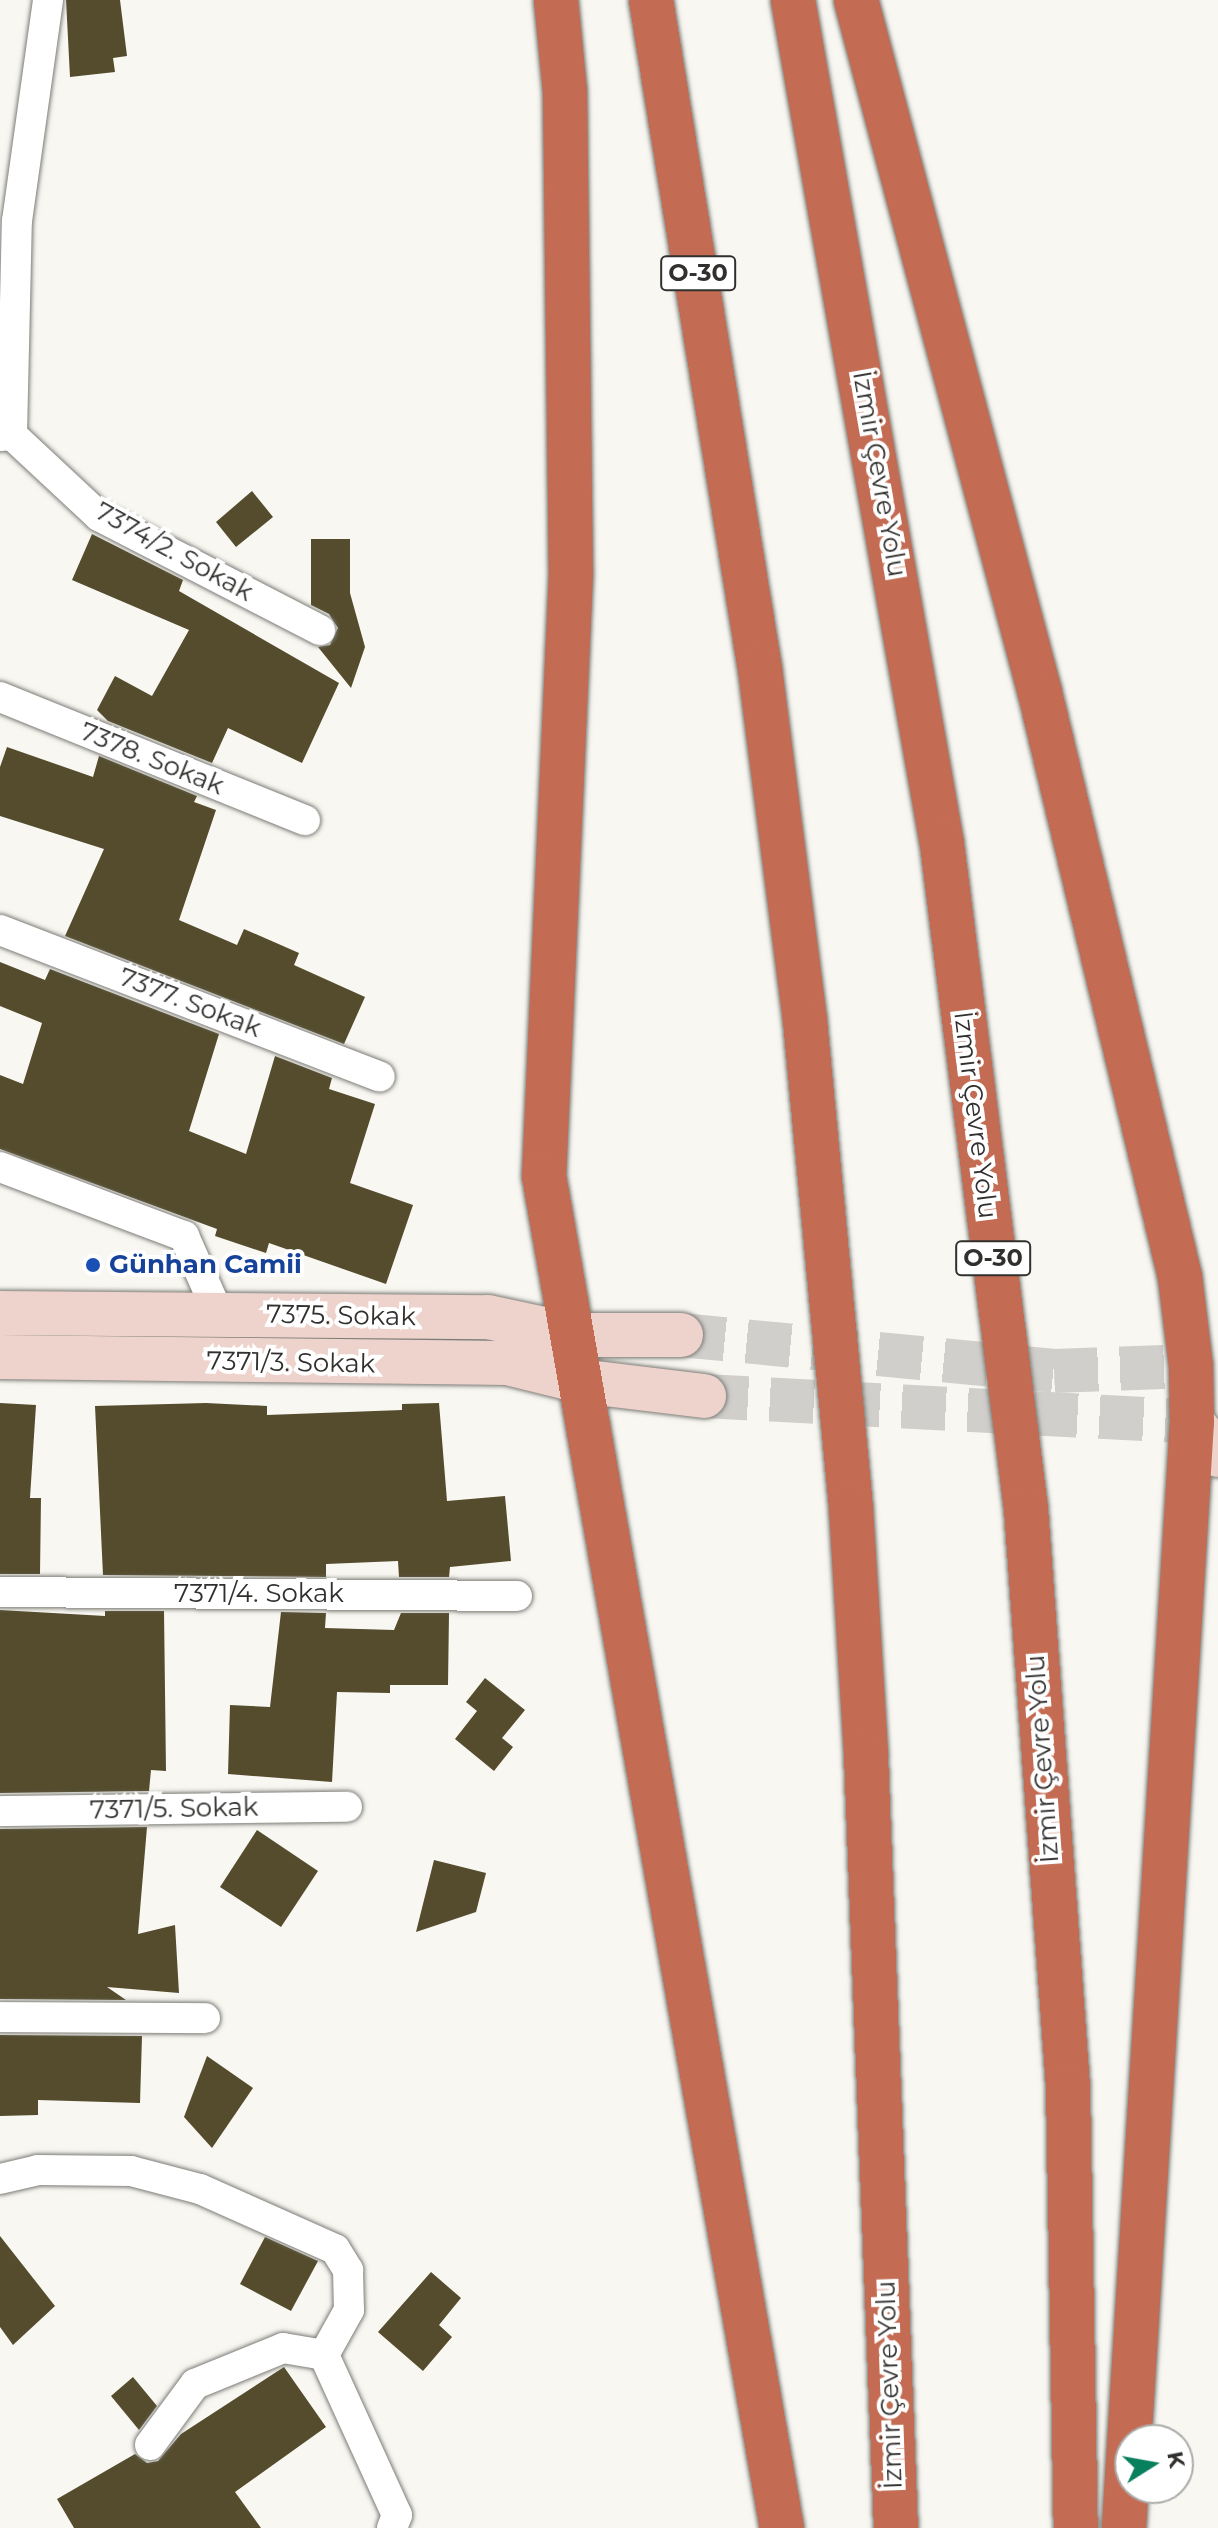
<!DOCTYPE html>
<meta charset="utf-8">
<style>
body{margin:0}
#map{position:relative;width:1218px;height:2528px;overflow:hidden;background:#f8f7f2;font-family:Montserrat,sans-serif}
div>[style]{position:absolute}
.building>*{inset:0;background:#544c2d}
.secondary-tunnel>*{height:44px;margin-top:-22px;transform-origin:0;background:repeating-linear-gradient(90deg,#d0cfcb 0 44px,transparent 0 66px)}
.roads{filter:drop-shadow(0 0 2px #7d7c77) drop-shadow(0 0 2px #7d7c77)}
.street>*{height:30px;margin:-15px;padding:0 15px;transform-origin:15px;border-radius:15px;background:#fff}
.secondary>*{height:44px;margin:-22px;padding:0 22px;transform-origin:22px;border-radius:22px;background:#edd3cb}
.highway>*{height:44px;margin:-22px;padding:0 22px;transform-origin:22px;border-radius:22px;background:#c36c53}
.dots>*{width:22px;height:22px;translate:-50% -50%;box-sizing:border-box;border:4px solid #fff;border-radius:50%}
span{translate:-50% -50%;white-space:nowrap;text-align:center;line-height:1.15;-webkit-text-stroke:8px #fff;paint-order:stroke}
.shield-label span{padding:2px 6px;background:#fff;border:2px solid;border-radius:6px;-webkit-text-stroke-width:0}
.shield-label{font-size:24px;color:#31302e;font-weight:700}
.street-label{font-size:26px;color:#31302e}
.transit-label{font-size:26px;color:#164399;font-weight:700}
.left{translate:0 -50%;text-align:left}
.north{position:absolute;left:1114px;top:2424px;width:80px;height:80px;box-sizing:border-box;background:#fff;border:2px solid #adacab;border-radius:50%;rotate:79deg;font-size:22px;font-weight:700;line-height:32px;text-align:center;color:#31302e}
.north::after{content:'';display:block;margin:auto;width:28px;height:36px;background:#08805e;clip-path:polygon(50% 0,100% 100%,50% 72%,0 100%)}
</style>
<div id="map">
<div class="building">
<i style="clip-path:polygon(66px 0,120px 0,127px 56px,113px 58px,115px 72px,70px 77px)"></i>
<i style="clip-path:polygon(252px 491px,273px 517px,236px 547px,216px 522px)"></i>
<i style="clip-path:polygon(92px 534px,183px 580px,179px 591px,339px 683px,302px 763px,228px 728px,212px 763px,108px 721px,97px 710px,115px 676px,152px 696px,189px 630px,72px 580px)"></i>
<i style="clip-path:polygon(311px 539px,350px 539px,350px 593px,365px 647px,351px 688px,318px 647px,330px 645px,338px 628px,329px 614px,311px 605px)"></i>
<i style="clip-path:polygon(7px 747px,93px 777px,99px 756px,197px 796px,194px 802px,216px 810px,179px 920px,237px 945px,244px 929px,299px 953px,294px 965px,365px 997px,344px 1044px,65px 936px,104px 849px,0 816px,0 767px)"></i>
<i style="clip-path:polygon(0 962px,45px 980px,50px 969px,219px 1034px,189px 1131px,246px 1154px,275px 1056px,332px 1078px,329px 1089px,375px 1104px,350px 1183px,413px 1205px,386px 1284px,269px 1243px,266px 1253px,215px 1236px,217px 1229px,0 1149px,0 1075px,23px 1084px,42px 1023px,0 1006px)"></i>
<i style="clip-path:polygon(0 1403px,36px 1405px,30px 1498px,41px 1498px,40px 1574px,0 1574px)"></i>
<i style="clip-path:polygon(206px 1403px,267px 1406px,267px 1415px,402px 1410px,402px 1404px,439px 1403px,447px 1501px,505px 1496px,511px 1561px,450px 1567px,449px 1577px,399px 1577px,398px 1561px,326px 1564px,326px 1577px,103px 1575px,95px 1406px)"></i>
<i style="clip-path:polygon(0 1610px,105px 1616px,105px 1611px,164px 1611px,166px 1771px,151px 1770px,149px 1791px,0 1793px)"></i>
<i style="clip-path:polygon(281px 1612px,326px 1613px,325px 1628px,394px 1630px,401px 1613px,449px 1613px,448px 1685px,390px 1685px,390px 1693px,337px 1692px,332px 1782px,228px 1774px,230px 1705px,270px 1707px)"></i>
<i style="clip-path:polygon(485px 1678px,525px 1710px,502px 1738px,513px 1747px,494px 1771px,455px 1739px,477px 1711px,466px 1702px)"></i>
<i style="clip-path:polygon(147px 1827px,138px 1934px,175px 1925px,179px 1993px,107px 1987px,126px 2000px,0 1999px,0 1829px)"></i>
<i style="clip-path:polygon(257px 1830px,318px 1871px,281px 1927px,220px 1887px)"></i>
<i style="clip-path:polygon(434px 1860px,486px 1873px,476px 1912px,416px 1932px)"></i>
<i style="clip-path:polygon(0 2035px,142px 2036px,140px 2103px,38px 2100px,38px 2115px,0 2116px)"></i>
<i style="clip-path:polygon(207px 2056px,253px 2088px,212px 2148px,184px 2117px)"></i>
<i style="clip-path:polygon(0 2236px,55px 2306px,13px 2345px,0 2327px)"></i>
<i style="clip-path:polygon(265px 2237px,318px 2261px,291px 2311px,240px 2284px)"></i>
<i style="clip-path:polygon(431px 2272px,461px 2298px,439px 2325px,452px 2337px,423px 2371px,378px 2332px)"></i>
<i style="clip-path:polygon(284px 2367px,326px 2427px,235px 2492px,261px 2528px,74px 2528px,57px 2499px,135px 2454px,147px 2463px,158px 2461px,181px 2434px)"></i>
<i style="clip-path:polygon(133px 2377px,157px 2406px,139px 2430px,111px 2396px)"></i>
</div>
<div class="secondary-tunnel">
<i style="left:681px;top:1335px;width:375px;rotate:5.5deg"></i>
<i style="left:1054px;top:1371px;width:137px;rotate:-2.1deg"></i>
<i style="left:704px;top:1396px;width:489px;rotate:3deg"></i>
</div>
<div class="roads">
<div class="street">
<i style="left:12px;top:435px;width:214px;rotate:-88.7deg"></i>
<i style="left:17px;top:221px;width:223px;rotate:-82deg"></i>
<i style="left:0;top:436px;width:12px;rotate:-5deg"></i>
<i style="left:12px;top:435px;width:119px;rotate:43deg"></i>
<i style="left:99px;top:516px;width:249px;rotate:27.3deg"></i>
<i style="left:0;top:697px;width:329px;rotate:22deg"></i>
<i style="left:0;top:930px;width:407px;rotate:21.1deg"></i>
<i style="left:0;top:1167px;width:197px;rotate:20.6deg"></i>
<i style="left:184px;top:1236px;width:86px;rotate:66.1deg"></i>
<i style="left:0;top:1592px;width:517px;rotate:0.44deg"></i>
<i style="left:0;top:1811px;width:347px;rotate:-0.7deg"></i>
<i style="left:0;top:2017px;width:205px;rotate:0.3deg"></i>
<i style="left:0;top:2179px;width:39px;rotate:-13deg"></i>
<i style="left:38px;top:2170px;width:93px;rotate:0.6deg"></i>
<i style="left:131px;top:2171px;width:71px;rotate:14.6deg"></i>
<i style="left:200px;top:2189px;width:148px;rotate:24deg"></i>
<i style="left:335px;top:2249px;width:25px;rotate:58deg"></i>
<i style="left:348px;top:2270px;width:40px;rotate:88.6deg"></i>
<i style="left:349px;top:2310px;width:51px;rotate:119.1deg"></i>
<i style="left:324px;top:2355px;width:176px;rotate:65.5deg"></i>
<i style="left:397px;top:2515px;width:14px;rotate:111deg"></i>
<i style="left:150px;top:2445px;width:76px;rotate:-53.6deg"></i>
<i style="left:195px;top:2384px;width:95px;rotate:-22.2deg"></i>
<i style="left:283px;top:2348px;width:42px;rotate:9.7deg"></i>
</div>
<div class="secondary">
<i style="left:0;top:1313px;width:488px;rotate:0.5deg"></i>
<i style="left:488px;top:1317px;width:86px;rotate:12.1deg"></i>
<i style="left:572px;top:1335px;width:109px"></i>
<i style="left:0;top:1357px;width:507px;rotate:0.68deg"></i>
<i style="left:507px;top:1363px;width:75px;rotate:13.9deg"></i>
<i style="left:580px;top:1381px;width:125px;rotate:6.9deg"></i>
<i style="left:1192px;top:1422px;width:42px;rotate:51.8deg"></i>
</div>
<div class="highway">
<i style="left:556px;top:0;width:92px;rotate:84.4deg"></i>
<i style="left:565px;top:92px;width:481px;rotate:89.3deg"></i>
<i style="left:571px;top:573px;width:604px;rotate:92.56deg"></i>
<i style="left:544px;top:1176px;width:1373px;rotate:80.02deg"></i>
<i style="left:651px;top:0;width:678px;rotate:80.75deg"></i>
<i style="left:760px;top:669px;width:355px;rotate:82.7deg"></i>
<i style="left:805px;top:1021px;width:489px;rotate:84.6deg"></i>
<i style="left:851px;top:1508px;width:247px;rotate:86.5deg"></i>
<i style="left:866px;top:1755px;width:774px;rotate:87.78deg"></i>
<i style="left:793px;top:0;width:857px;rotate:79.99deg"></i>
<i style="left:942px;top:844px;width:670px;rotate:82.8deg"></i>
<i style="left:1026px;top:1509px;width:579px;rotate:85.84deg"></i>
<i style="left:1068px;top:2086px;width:442px;rotate:89deg"></i>
<i style="left:856px;top:0;width:717px;rotate:75.13deg"></i>
<i style="left:1040px;top:693px;width:601px;rotate:76.52deg"></i>
<i style="left:1180px;top:1277px;width:90px;rotate:83deg"></i>
<i style="left:1191px;top:1366px;width:56px;rotate:89deg"></i>
<i style="left:1192px;top:1422px;width:1108px;rotate:93.52deg"></i>
</div>
</div>
<div class="dots">
<i style="left:93px;top:1265px;background:#1a4fb4"></i>
</div>
<div class="shield-label">
<span style="left:698px;top:273px">O-30</span>
<span style="left:993px;top:1258px">O-30</span>
</div>
<div class="street-label">
<span style="left:879px;top:474px;rotate:80deg">İzmir Çevre Yolu</span>
<span style="left:174px;top:552px;rotate:29deg">7374/2. Sokak</span>
<span style="left:152px;top:759px;rotate:22deg">7378. Sokak</span>
<span style="left:190px;top:1003px;rotate:21deg">7377. Sokak</span>
<span style="left:975px;top:1115px;rotate:83deg">İzmir Çevre Yolu</span>
<span style="left:341px;top:1316px;rotate:1deg">7375. Sokak</span>
<span style="left:291px;top:1363px;rotate:1deg">7371/3. Sokak</span>
<span style="left:259px;top:1594px">7371/4. Sokak</span>
<span style="left:1043px;top:1759px;rotate:-94deg">İzmir Çevre Yolu</span>
<span style="left:174px;top:1809px;rotate:-1deg">7371/5. Sokak</span>
<span style="left:890px;top:2385px;rotate:-92deg">İzmir Çevre Yolu</span>
</div>
<div class="transit-label">
<span class="left" style="left:109px;top:1265px">Günhan Camii</span>
</div>
<div class="north">K</div>
</div>
